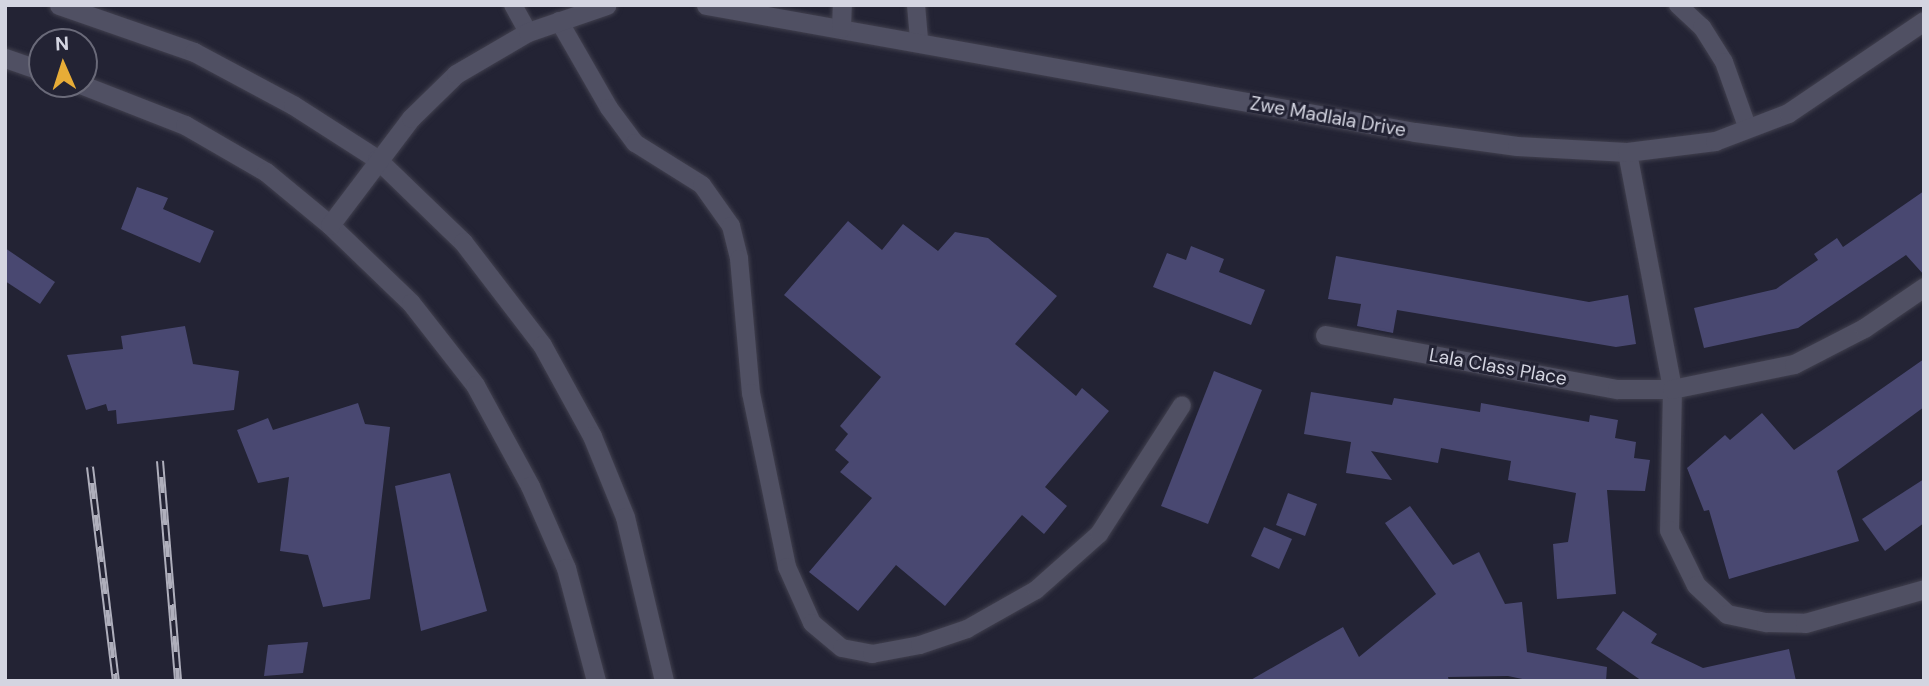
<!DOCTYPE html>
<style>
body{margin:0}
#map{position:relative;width:1929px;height:686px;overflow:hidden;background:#232334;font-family:"DM Sans",sans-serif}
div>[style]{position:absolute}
.building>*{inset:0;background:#494871}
.roads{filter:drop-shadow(0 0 2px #41404e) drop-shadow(0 0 2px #41404e)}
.service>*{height:18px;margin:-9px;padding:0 9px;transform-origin:9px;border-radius:9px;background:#505063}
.minor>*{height:19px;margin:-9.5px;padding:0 9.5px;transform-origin:9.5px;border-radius:9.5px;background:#505063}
.tertiary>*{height:19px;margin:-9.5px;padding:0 9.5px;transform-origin:9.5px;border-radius:9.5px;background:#505063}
.rail>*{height:8px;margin-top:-4px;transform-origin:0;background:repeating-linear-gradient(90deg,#232334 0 16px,#afafbc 0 32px);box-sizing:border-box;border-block:2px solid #afafbc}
span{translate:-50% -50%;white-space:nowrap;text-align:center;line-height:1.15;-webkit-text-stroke:6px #232334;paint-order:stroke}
.street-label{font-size:19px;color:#d4d5e1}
.frame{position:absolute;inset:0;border:7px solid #d4d5e1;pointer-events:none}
.north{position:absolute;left:28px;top:28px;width:70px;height:70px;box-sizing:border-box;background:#232334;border:2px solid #6a6a79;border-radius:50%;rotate:357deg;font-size:19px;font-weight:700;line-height:28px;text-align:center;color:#d4d5e1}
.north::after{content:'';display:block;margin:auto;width:24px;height:32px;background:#e7ac37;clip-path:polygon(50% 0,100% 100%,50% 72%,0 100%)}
</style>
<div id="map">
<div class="building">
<i style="clip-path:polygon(137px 187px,168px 198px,163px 209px,214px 231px,200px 263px,121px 229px)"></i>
<i style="clip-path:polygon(1924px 191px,1924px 275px,1906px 255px,1798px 328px,1704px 348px,1694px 308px,1776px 289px,1818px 260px,1814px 254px,1837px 238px,1843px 247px)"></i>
<i style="clip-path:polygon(848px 221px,882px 250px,903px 224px,938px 251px,955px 232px,988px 238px,1057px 296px,1015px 344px,1076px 396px,1082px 388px,1109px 411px,1045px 487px,1067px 506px,1044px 534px,1022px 515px,945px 606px,896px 565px,858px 611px,809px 572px,872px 498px,840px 472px,849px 462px,835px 450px,848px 434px,840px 426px,881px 377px,784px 295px)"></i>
<i style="clip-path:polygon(1191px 246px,1224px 259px,1219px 272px,1265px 290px,1251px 325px,1153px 287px,1167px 253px,1186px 260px)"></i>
<i style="clip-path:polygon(5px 248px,55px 282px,40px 304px,5px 281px)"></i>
<i style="clip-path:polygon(1336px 256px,1589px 302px,1628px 295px,1636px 344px,1616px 347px,1397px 310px,1393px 333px,1357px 326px,1361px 304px,1328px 299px)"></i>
<i style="clip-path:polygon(185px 326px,193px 364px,239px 371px,234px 410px,117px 424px,116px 410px,108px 411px,106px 404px,86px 410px,67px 355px,123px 349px,121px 336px)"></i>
<i style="clip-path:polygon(1924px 359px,1924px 407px,1837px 471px,1859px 541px,1729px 579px,1709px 510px,1704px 511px,1687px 468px,1725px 435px,1730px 440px,1762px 413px,1794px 450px)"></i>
<i style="clip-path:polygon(1214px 371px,1262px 390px,1208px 524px,1161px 506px)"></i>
<i style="clip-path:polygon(1311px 392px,1392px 405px,1394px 398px,1480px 412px,1481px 403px,1589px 422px,1590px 415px,1618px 420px,1615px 438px,1636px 442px,1634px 458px,1650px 460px,1645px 491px,1607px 490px,1616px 594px,1557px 599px,1553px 544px,1568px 542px,1576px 493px,1508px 480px,1511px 461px,1441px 448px,1438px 463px,1371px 451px,1392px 480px,1346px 473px,1351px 442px,1304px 434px)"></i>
<i style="clip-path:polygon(358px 403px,365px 424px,390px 427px,370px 599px,323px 607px,308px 555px,280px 551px,289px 477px,258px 483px,237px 430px,268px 418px,273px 430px)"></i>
<i style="clip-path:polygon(450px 473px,487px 611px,421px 631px,395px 486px)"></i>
<i style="clip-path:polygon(1924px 479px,1924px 523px,1885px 551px,1862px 519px)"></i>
<i style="clip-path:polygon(1288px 493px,1317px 504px,1305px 536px,1276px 525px)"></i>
<i style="clip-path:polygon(1410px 506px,1453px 565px,1479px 552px,1505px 604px,1522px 602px,1527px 652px,1607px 667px,1606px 681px,1532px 681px,1508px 676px,1448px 677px,1449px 681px,1249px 681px,1343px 627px,1359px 657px,1436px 594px,1385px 523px)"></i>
<i style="clip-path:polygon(1264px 527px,1292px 539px,1279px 569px,1251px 556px)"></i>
<i style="clip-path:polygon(1623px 611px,1657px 634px,1651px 643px,1703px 668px,1789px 649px,1796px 681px,1642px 681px,1596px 649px)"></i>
<i style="clip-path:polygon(308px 642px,303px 673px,264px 676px,268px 645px)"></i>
</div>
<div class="roads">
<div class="service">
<i style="left:513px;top:5px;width:31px;rotate:61deg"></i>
<i style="left:916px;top:5px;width:37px;rotate:85deg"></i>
<i style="left:1678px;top:5px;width:33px;rotate:43deg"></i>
<i style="left:1702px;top:27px;width:41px;rotate:57.8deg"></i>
<i style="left:1724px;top:62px;width:71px;rotate:70.3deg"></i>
<i style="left:559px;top:21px;width:100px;rotate:60.1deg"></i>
<i style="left:609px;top:108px;width:44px;rotate:53.4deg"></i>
<i style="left:635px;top:143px;width:79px;rotate:32.1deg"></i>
<i style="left:702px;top:185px;width:50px;rotate:54.7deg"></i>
<i style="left:731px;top:226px;width:34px;rotate:76deg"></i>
<i style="left:739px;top:259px;width:135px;rotate:84.9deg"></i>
<i style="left:751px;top:393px;width:178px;rotate:78.3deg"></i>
<i style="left:787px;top:567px;width:61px;rotate:65.9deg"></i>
<i style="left:812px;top:623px;width:39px;rotate:40deg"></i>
<i style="left:842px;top:648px;width:31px;rotate:11deg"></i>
<i style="left:872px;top:654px;width:49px;rotate:-10.6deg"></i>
<i style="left:920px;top:645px;width:50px;rotate:-18.8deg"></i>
<i style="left:967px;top:629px;width:79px;rotate:-29.5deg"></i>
<i style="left:1036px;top:590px;width:84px;rotate:-41.6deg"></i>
<i style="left:1099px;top:534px;width:153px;rotate:-57.2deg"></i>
</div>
<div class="minor">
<i style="left:1627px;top:152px;width:241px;rotate:79.2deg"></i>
<i style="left:1672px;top:389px;width:141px;rotate:91.2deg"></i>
<i style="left:1669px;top:530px;width:61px;rotate:63.9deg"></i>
<i style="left:1696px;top:585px;width:42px;rotate:43.1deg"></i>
<i style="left:1727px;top:614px;width:40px;rotate:12deg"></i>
<i style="left:1766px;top:622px;width:39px;rotate:1deg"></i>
<i style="left:1805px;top:623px;width:124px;rotate:-15.9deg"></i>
<i style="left:1325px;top:335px;width:297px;rotate:10.5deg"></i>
<i style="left:1617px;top:389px;width:55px"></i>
<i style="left:1672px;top:389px;width:125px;rotate:-11.6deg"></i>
<i style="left:1794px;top:364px;width:79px;rotate:-27.2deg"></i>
<i style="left:1864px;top:328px;width:73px;rotate:-34.3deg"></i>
</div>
<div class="tertiary">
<i style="left:59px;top:5px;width:143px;rotate:19.2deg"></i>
<i style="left:194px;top:52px;width:112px;rotate:28.2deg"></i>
<i style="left:293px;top:105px;width:100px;rotate:32.7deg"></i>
<i style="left:377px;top:159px;width:120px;rotate:44deg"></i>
<i style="left:463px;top:242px;width:130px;rotate:52.5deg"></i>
<i style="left:542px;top:345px;width:104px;rotate:61.2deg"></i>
<i style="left:592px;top:436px;width:87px;rotate:67.8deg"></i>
<i style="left:625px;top:517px;width:169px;rotate:76.6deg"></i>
<i style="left:706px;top:5px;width:720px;rotate:10.16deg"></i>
<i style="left:1415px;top:132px;width:103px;rotate:7.8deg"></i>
<i style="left:1517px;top:146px;width:110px;rotate:3.1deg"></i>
<i style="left:1627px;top:152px;width:89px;rotate:-7.1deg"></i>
<i style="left:1715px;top:141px;width:78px;rotate:-21deg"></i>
<i style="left:1788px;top:113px;width:164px;rotate:-34.1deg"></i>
<i style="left:841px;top:28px;width:23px;rotate:-88deg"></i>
<i style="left:5px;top:58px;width:39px;rotate:19deg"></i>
<i style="left:80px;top:84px;width:113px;rotate:21.3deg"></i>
<i style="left:185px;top:125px;width:94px;rotate:30.1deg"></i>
<i style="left:266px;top:172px;width:83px;rotate:39.6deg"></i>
<i style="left:330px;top:225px;width:112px;rotate:43.9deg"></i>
<i style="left:411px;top:303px;width:104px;rotate:52deg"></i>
<i style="left:475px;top:385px;width:115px;rotate:61.4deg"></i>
<i style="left:530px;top:486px;width:90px;rotate:66.3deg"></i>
<i style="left:566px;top:568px;width:117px;rotate:75.1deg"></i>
<i style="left:330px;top:225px;width:134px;rotate:-52.9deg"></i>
<i style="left:411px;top:118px;width:63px;rotate:-44.4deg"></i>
<i style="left:456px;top:74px;width:83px;rotate:-30.3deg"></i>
<i style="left:528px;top:32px;width:83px;rotate:-18.9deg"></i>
</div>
</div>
<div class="rail">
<i style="left:160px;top:461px;width:221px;rotate:85.3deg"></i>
<i style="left:90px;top:467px;width:216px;rotate:83.1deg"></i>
</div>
<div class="street-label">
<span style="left:1328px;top:117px;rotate:10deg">Zwe Madlala Drive</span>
<span style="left:1498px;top:367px;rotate:10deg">Lala Class Place</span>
</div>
<div class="frame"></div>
<div class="north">N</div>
</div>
